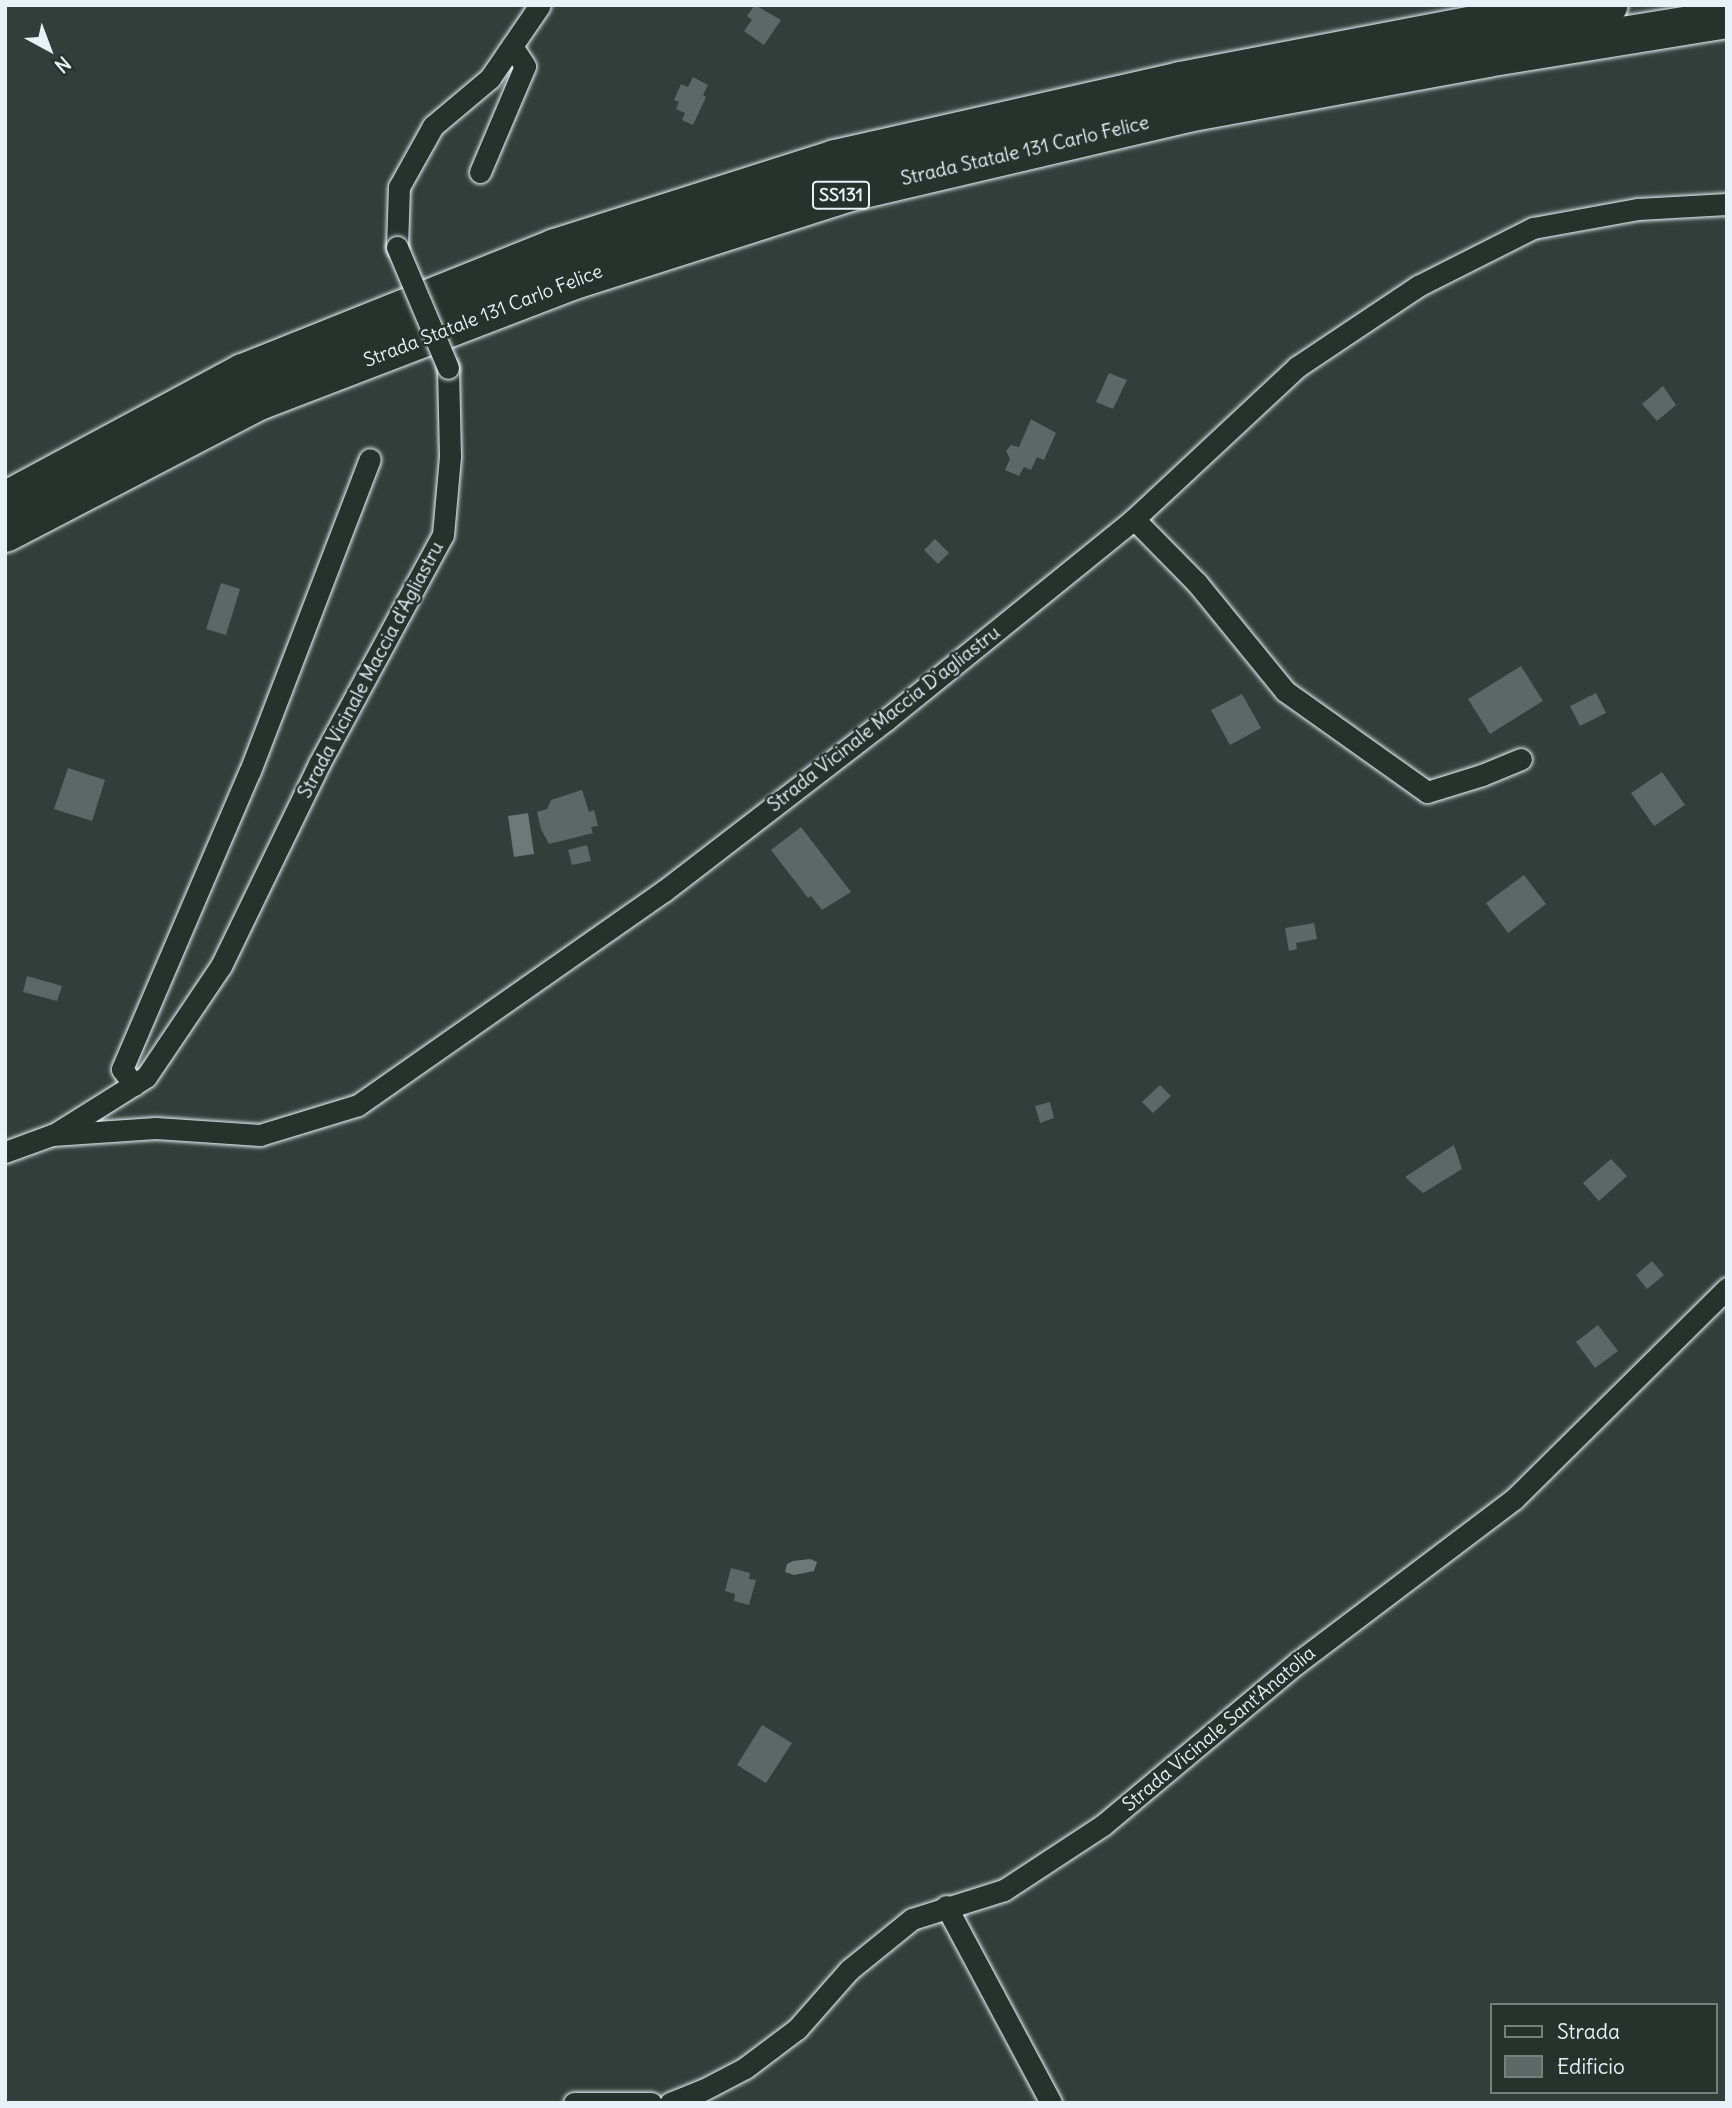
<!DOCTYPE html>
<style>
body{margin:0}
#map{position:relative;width:1732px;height:2108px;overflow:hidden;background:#323e39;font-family:Delius,sans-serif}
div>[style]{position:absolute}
.water>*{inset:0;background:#6d7978}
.building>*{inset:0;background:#5c6865}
.roads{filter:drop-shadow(0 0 2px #e8f1f8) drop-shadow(0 0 2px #e8f1f8)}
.street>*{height:21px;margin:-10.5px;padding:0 10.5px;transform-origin:10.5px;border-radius:10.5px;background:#26332d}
.highway>*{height:38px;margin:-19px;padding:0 19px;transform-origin:19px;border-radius:19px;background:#26332d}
.bridges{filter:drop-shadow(0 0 2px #e8f1f8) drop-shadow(0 0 2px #e8f1f8)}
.street-bridge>*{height:21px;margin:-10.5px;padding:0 10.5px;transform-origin:10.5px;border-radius:10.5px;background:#26332d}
span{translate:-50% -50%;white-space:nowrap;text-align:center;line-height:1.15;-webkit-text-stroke:5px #26332d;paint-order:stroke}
.shield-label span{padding:2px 5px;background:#26332d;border:2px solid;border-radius:5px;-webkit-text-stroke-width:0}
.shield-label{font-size:18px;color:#e8f1f8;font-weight:700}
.street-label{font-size:19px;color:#e8f1f8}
.frame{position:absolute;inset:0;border:7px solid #e8f1f8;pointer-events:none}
.legend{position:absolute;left:1490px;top:2003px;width:228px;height:91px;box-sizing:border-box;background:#26332d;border:2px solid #747f7e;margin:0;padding:9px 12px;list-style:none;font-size:21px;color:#e8f1f8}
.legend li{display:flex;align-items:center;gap:14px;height:35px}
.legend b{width:35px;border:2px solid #747f7e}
.north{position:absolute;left:14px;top:14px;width:70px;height:70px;-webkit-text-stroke:5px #26332d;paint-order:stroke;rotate:139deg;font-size:19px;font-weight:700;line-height:28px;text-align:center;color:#e8f1f8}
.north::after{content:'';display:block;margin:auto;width:24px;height:32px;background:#e8f1f8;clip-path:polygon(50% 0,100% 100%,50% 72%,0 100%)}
</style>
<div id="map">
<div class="water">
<i style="clip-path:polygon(528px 813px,534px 854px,514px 857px,508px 816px)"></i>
<i style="clip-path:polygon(810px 1559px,817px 1562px,814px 1571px,794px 1575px,785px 1572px,787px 1564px,793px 1561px)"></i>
</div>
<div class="building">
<i style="clip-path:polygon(755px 5px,781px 20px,764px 45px,744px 31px,752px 20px,747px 16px)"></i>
<i style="clip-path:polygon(693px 77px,708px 85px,703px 95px,706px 97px,693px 125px,682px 120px,685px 113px,676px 109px,679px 102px,674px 100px,681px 84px,688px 87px)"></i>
<i style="clip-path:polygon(1109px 373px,1127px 380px,1113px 409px,1096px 402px)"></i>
<i style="clip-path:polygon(1663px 386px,1676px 405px,1657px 421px,1642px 404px)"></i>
<i style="clip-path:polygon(1031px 419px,1056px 433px,1044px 460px,1037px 457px,1031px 470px,1024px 467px,1019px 476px,1005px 470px,1010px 459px,1006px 451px,1011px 445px,1019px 447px)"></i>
<i style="clip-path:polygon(935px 539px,949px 553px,938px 564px,924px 550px)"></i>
<i style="clip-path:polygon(221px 583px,240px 589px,226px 635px,206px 629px)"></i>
<i style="clip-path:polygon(1521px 666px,1543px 701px,1490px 734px,1468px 699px)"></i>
<i style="clip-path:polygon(1596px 693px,1606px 713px,1580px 726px,1570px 706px)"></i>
<i style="clip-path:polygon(1242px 694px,1261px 728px,1230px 745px,1211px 710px)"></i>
<i style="clip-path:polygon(68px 768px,105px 780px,92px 821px,54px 809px)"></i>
<i style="clip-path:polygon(1662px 772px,1685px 805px,1654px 826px,1631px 793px)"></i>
<i style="clip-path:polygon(582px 790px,589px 812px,594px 810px,598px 826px,591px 827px,593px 833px,549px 844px,541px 829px,537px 812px,547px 809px,551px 800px)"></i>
<i style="clip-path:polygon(801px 827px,851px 892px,822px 910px,811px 896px,808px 898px,771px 850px)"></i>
<i style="clip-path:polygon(587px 845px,591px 861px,572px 865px,568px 850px)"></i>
<i style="clip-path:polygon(1524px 875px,1546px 904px,1508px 933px,1486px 903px)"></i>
<i style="clip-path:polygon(1314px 923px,1317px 939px,1296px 943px,1297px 949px,1289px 951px,1285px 928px)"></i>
<i style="clip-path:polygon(27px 976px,62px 986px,57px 1001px,23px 992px)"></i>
<i style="clip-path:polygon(1160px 1085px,1171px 1096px,1153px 1113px,1142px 1102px)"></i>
<i style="clip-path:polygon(1050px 1102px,1054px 1118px,1040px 1123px,1035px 1106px)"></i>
<i style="clip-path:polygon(1454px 1145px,1462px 1169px,1423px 1193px,1405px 1177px)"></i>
<i style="clip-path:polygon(1611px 1159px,1627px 1176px,1599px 1201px,1583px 1183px)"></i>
<i style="clip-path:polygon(1652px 1261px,1664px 1275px,1647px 1289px,1636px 1275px)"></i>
<i style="clip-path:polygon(1598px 1325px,1618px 1351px,1595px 1368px,1576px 1342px)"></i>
<i style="clip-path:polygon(731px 1568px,750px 1573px,749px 1579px,756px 1580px,749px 1605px,734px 1601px,735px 1594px,725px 1591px)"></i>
<i style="clip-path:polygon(762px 1725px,792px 1743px,766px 1783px,737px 1765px)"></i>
</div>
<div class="roads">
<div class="street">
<i style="left:480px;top:172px;width:115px;rotate:-67deg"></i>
<i style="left:525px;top:66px;width:24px;rotate:-123deg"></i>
<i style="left:397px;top:247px;width:60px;rotate:-88.1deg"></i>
<i style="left:399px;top:187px;width:70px;rotate:-60.9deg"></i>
<i style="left:433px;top:126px;width:75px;rotate:-40.1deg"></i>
<i style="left:490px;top:78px;width:88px;rotate:-55.6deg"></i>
<i style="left:1134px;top:519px;width:90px;rotate:45.5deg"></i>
<i style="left:1197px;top:583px;width:139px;rotate:50.8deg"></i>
<i style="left:1285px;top:691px;width:174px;rotate:35.4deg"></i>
<i style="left:1427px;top:792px;width:58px;rotate:-17.2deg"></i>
<i style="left:1482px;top:775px;width:42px;rotate:-22.3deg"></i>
<i style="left:134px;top:1085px;width:20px;rotate:-127deg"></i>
<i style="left:122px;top:1069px;width:324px;rotate:-66.8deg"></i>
<i style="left:250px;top:771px;width:334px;rotate:-69deg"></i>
<i style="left:55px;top:1134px;width:107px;rotate:-32.1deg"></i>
<i style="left:146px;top:1077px;width:134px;rotate:-56deg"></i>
<i style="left:221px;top:966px;width:225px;rotate:-64.1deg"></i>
<i style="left:319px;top:764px;width:260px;rotate:-61.6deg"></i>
<i style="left:443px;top:535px;width:79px;rotate:-84.9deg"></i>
<i style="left:450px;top:456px;width:88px;rotate:-91.3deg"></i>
<i style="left:5px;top:1152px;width:50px;rotate:-19.9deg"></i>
<i style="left:52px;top:1135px;width:104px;rotate:-3.9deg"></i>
<i style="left:156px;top:1128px;width:104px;rotate:3.9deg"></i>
<i style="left:260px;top:1135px;width:102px;rotate:-17deg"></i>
<i style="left:358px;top:1105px;width:373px;rotate:-35deg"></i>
<i style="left:664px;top:891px;width:280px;rotate:-37.6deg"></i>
<i style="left:886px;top:720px;width:319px;rotate:-39deg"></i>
<i style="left:1134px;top:519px;width:223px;rotate:-43deg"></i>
<i style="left:1297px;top:367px;width:146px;rotate:-33.8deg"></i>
<i style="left:1418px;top:286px;width:129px;rotate:-26.8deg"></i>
<i style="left:1533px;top:228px;width:107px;rotate:-10.3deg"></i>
<i style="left:1638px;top:209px;width:89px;rotate:-3.2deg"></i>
<i style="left:946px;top:1906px;width:223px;rotate:61.9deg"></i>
<i style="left:574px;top:2103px;width:77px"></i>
<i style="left:670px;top:2103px;width:35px;rotate:-22deg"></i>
<i style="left:703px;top:2090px;width:47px;rotate:-27.6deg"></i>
<i style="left:745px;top:2068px;width:65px;rotate:-36.9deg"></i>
<i style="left:797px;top:2029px;width:79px;rotate:-48.6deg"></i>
<i style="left:849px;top:1970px;width:81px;rotate:-39deg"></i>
<i style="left:912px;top:1919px;width:96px;rotate:-17.5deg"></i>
<i style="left:1004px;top:1890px;width:118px;rotate:-33.3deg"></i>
<i style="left:1103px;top:1825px;width:253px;rotate:-39.9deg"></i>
<i style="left:1297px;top:1663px;width:272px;rotate:-37.1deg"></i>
<i style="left:1514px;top:1499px;width:300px;rotate:-44.7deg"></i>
</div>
<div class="highway">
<i style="left:5px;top:501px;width:270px;rotate:-28.3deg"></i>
<i style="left:243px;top:373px;width:336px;rotate:-21.8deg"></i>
<i style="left:555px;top:248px;width:294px;rotate:-17.6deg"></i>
<i style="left:835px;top:159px;width:354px;rotate:-12.7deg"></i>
<i style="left:1180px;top:81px;width:303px;rotate:-10.8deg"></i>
<i style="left:1478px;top:24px;width:132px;rotate:-8.3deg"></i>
<i style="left:5px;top:533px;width:286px;rotate:-27.5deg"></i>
<i style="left:259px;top:401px;width:334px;rotate:-21deg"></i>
<i style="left:571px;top:281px;width:290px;rotate:-17.7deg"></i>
<i style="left:847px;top:193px;width:350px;rotate:-13.2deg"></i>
<i style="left:1188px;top:113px;width:304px;rotate:-10.4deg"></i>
<i style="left:1487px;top:58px;width:243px;rotate:-9.2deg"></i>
</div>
</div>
<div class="bridges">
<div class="street-bridge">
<i style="left:397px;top:247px;width:131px;rotate:67.1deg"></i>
</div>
</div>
<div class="shield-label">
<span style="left:841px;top:195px">SS131</span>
</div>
<div class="street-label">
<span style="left:1025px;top:151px;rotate:-13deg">Strada Statale 131 Carlo Felice</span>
<span style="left:483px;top:316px;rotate:-21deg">Strada Statale 131 Carlo Felice</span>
<span style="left:371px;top:670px;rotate:-62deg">Strada Vicinale Maccia d'Agliastru</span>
<span style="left:884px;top:719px;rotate:-38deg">Strada Vicinale Maccia D'agliastru</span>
<span style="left:1219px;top:1729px;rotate:-40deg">Strada Vicinale Sant'Anatolia</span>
</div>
<div class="frame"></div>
<ul class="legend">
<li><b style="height:9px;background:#26332d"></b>Strada</li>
<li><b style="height:19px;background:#5c6865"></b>Edificio</li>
</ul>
<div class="north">N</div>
</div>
